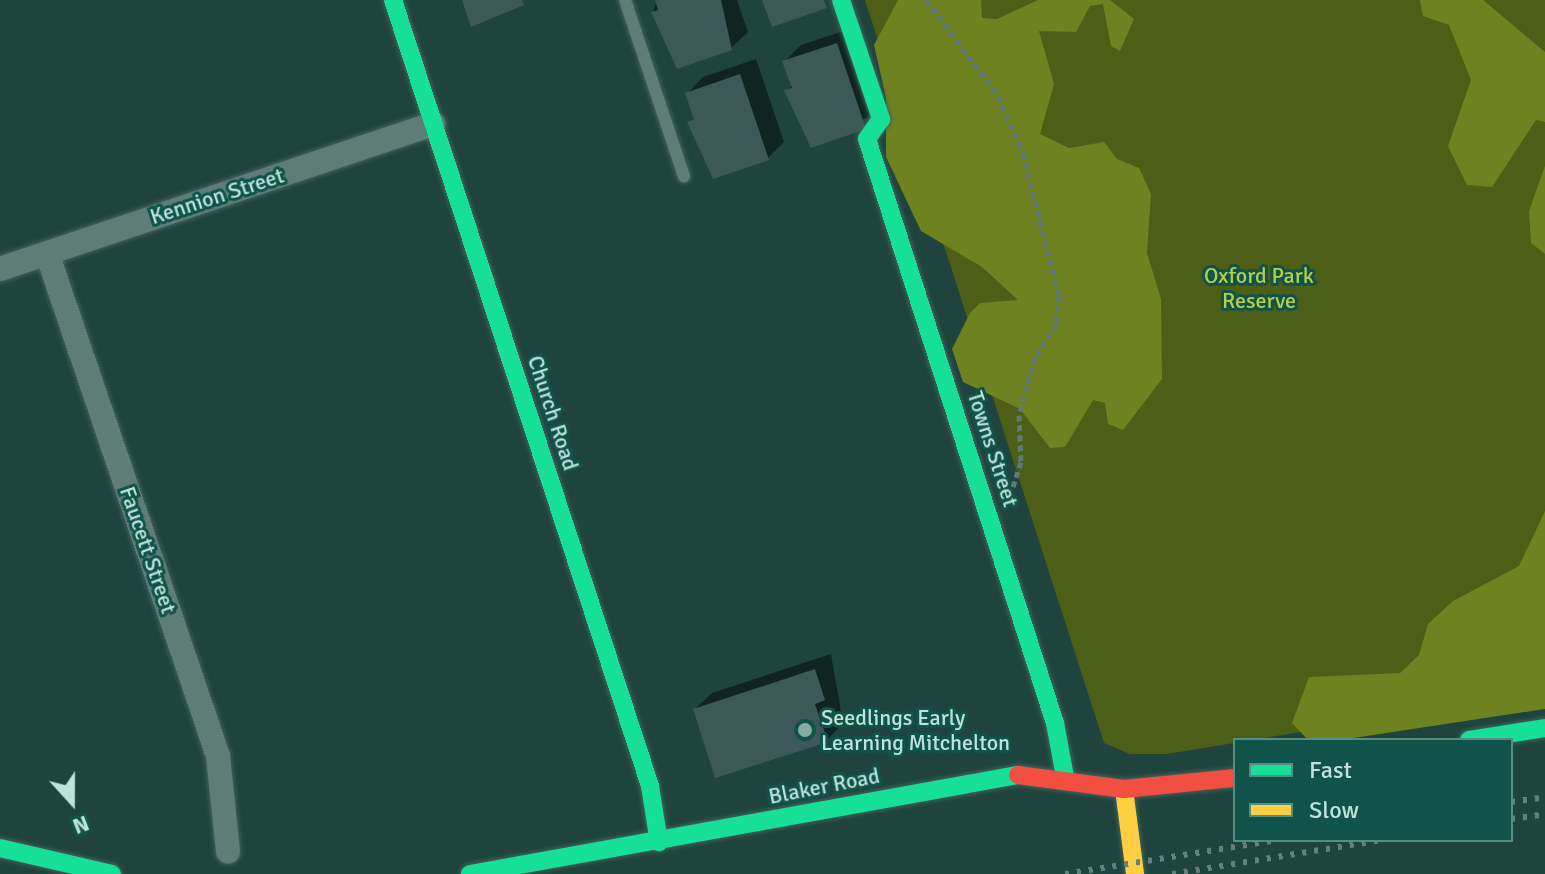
<!DOCTYPE html>
<style>
body{margin:0}
#map{position:relative;width:1545px;height:874px;overflow:hidden;background:#1f443e;font-family:Signika,sans-serif}
div>[style]{position:absolute}
.green>*{inset:0;background:#4d5e16}
.forest>*{inset:0;background:#6e831f}
.shadow>*{inset:0;background:#0007}
.building>*{inset:0;background:#3c5957}
.path>*{height:5px;margin-top:-2.5px;transform-origin:0;background:repeating-linear-gradient(90deg,#607b76 0 6px,transparent 0 10px)}
.roads{filter:drop-shadow(0 0 2px #44625c) drop-shadow(0 0 2px #44625c)}
.lane>*{height:12px;margin:-6px;padding:0 6px;transform-origin:6px;border-radius:6px;background:#5f7d77}
.street>*{height:24px;margin:-12px;padding:0 12px;transform-origin:12px;border-radius:12px;background:#5f7d77}
.fast>*{height:18px;margin:-9px;padding:0 9px;transform-origin:9px;border-radius:9px;background:#16e098}
.slow>*{height:18px;margin:-9px;padding:0 9px;transform-origin:9px;border-radius:9px;background:#ffcf43}
.jam>*{height:18px;margin:-9px;padding:0 9px;transform-origin:9px;border-radius:9px;background:#f24e42}
.rail>*{height:6px;margin-top:-3px;transform-origin:0;background:repeating-linear-gradient(90deg,#65807a 0 4px,transparent 0 12px)}
.dots>*{width:22px;height:22px;translate:-50% -50%;box-sizing:border-box;border:4px solid #105348;border-radius:50%}
span{translate:-50% -50%;white-space:nowrap;text-align:center;line-height:1.15;-webkit-text-stroke:6px #105348;paint-order:stroke}
.street-label{font-size:22px;color:#bde3da}
.park-label{font-size:22px;color:#b6ce4a}
.poi-label{font-size:22px;color:#bde3da}
.left{translate:0 -50%;text-align:left}
.legend{position:absolute;left:1233px;top:738px;width:280px;height:104px;box-sizing:border-box;background:#105348;border:2px solid #558d82;margin:0;padding:10px 14px;list-style:none;font-size:24px;color:#bde3da}
.legend li{display:flex;align-items:center;gap:16px;height:40px}
.legend b{width:40px;border:2px solid #558d82}
.north{position:absolute;left:32px;top:762px;width:80px;height:80px;-webkit-text-stroke:6px #105348;paint-order:stroke;rotate:159deg;font-size:22px;font-weight:700;line-height:32px;text-align:center;color:#bde3da}
.north::after{content:'';display:block;margin:auto;width:28px;height:36px;background:#bde3da;clip-path:polygon(50% 0,100% 100%,50% 72%,0 100%)}
</style>
<div id="map">
<div class="green">
<i style="clip-path:polygon(865px 0,1545px 0,1545px 692px,1167px 754px,1130px 754px,1104px 743px)"></i>
</div>
<div class="forest">
<i style="clip-path:polygon(898px 0,981px 0,982px 18px,997px 19px,1038px 0,1110px 0,1134px 19px,1120px 51px,1111px 46px,1103px 4px,1090px 6px,1076px 32px,1039px 31px,1054px 84px,1040px 134px,1069px 148px,1104px 142px,1117px 159px,1139px 168px,1151px 194px,1147px 253px,1161px 299px,1162px 379px,1123px 430px,1108px 424px,1105px 403px,1093px 400px,1065px 447px,1050px 448px,1020px 409px,963px 382px,952px 349px,970px 313px,980px 303px,1018px 300px,982px 267px,921px 231px,886px 157px,886px 98px,874px 45px)"></i>
<i style="clip-path:polygon(1420px 0,1483px 0,1545px 52px,1545px 122px,1536px 120px,1492px 187px,1467px 185px,1448px 146px,1471px 80px,1449px 25px,1423px 16px)"></i>
<i style="clip-path:polygon(1545px 166px,1545px 254px,1531px 243px,1529px 211px)"></i>
<i style="clip-path:polygon(1545px 511px,1545px 709px,1340px 740px,1308px 740px,1292px 723px,1309px 677px,1400px 673px,1419px 655px,1428px 624px,1453px 601px,1519px 566px)"></i>
</div>
<div class="shadow">
<i style="clip-path:polygon(657px 0,737px 0,748px 32px,731px 48px,653px 12px)"></i>
<i style="clip-path:polygon(853px 28px,882px 110px,812px 145px,787px 91px,793px 85px,784px 62px,801px 45px)"></i>
<i style="clip-path:polygon(756px 59px,784px 142px,768px 158px,689px 123px,695px 117px,687px 94px,703px 77px)"></i>
<i style="clip-path:polygon(831px 654px,843px 723px,827px 740px,695px 709px,712px 693px)"></i>
</div>
<div class="building">
<i style="clip-path:polygon(462px 0,522px 0,524px 5px,471px 27px)"></i>
<i style="clip-path:polygon(655px 0,721px 0,732px 50px,677px 69px,651px 12px,658px 10px)"></i>
<i style="clip-path:polygon(762px 0,824px 0,827px 8px,772px 27px)"></i>
<i style="clip-path:polygon(837px 43px,866px 129px,811px 148px,784px 90px,792px 88px,782px 61px)"></i>
<i style="clip-path:polygon(740px 74px,769px 160px,713px 179px,687px 122px,694px 119px,685px 93px)"></i>
<i style="clip-path:polygon(815px 669px,825px 700px,815px 704px,828px 742px,715px 778px,693px 709px)"></i>
</div>
<div class="path">
<i style="left:926px;top:0;width:120px;rotate:53.1deg"></i>
<i style="left:998px;top:96px;width:62px;rotate:66.3deg"></i>
<i style="left:1023px;top:153px;width:147px;rotate:75.9deg"></i>
<i style="left:1059px;top:296px;width:29px;rotate:96deg"></i>
<i style="left:1056px;top:325px;width:38px;rotate:123deg"></i>
<i style="left:1035px;top:357px;width:60px;rotate:105.4deg"></i>
<i style="left:1019px;top:415px;width:47px;rotate:87.6deg"></i>
<i style="left:1021px;top:462px;width:29px;rotate:108deg"></i>
</div>
<div class="roads">
<div class="lane">
<i style="left:625px;top:0;width:186px;rotate:71.5deg"></i>
</div>
<div class="street">
<i style="left:47px;top:253px;width:531px;rotate:71.22deg"></i>
<i style="left:218px;top:756px;width:96px;rotate:84deg"></i>
<i style="left:0;top:269px;width:457px;rotate:-18.5deg"></i>
</div>
<div class="fast">
<i style="left:393px;top:0;width:827px;rotate:71.89deg"></i>
<i style="left:650px;top:786px;width:57px;rotate:80.9deg"></i>
<i style="left:841px;top:0;width:126px;rotate:71.4deg"></i>
<i style="left:881px;top:119px;width:24px;rotate:125deg"></i>
<i style="left:867px;top:139px;width:614px;rotate:72.16deg"></i>
<i style="left:1055px;top:723px;width:55px;rotate:79.5deg"></i>
<i style="left:1469px;top:740px;width:77px;rotate:-9deg"></i>
<i style="left:0;top:848px;width:115px;rotate:13.1deg"></i>
<i style="left:470px;top:874px;width:557px;rotate:-10.24deg"></i>
</div>
<div class="slow">
<i style="left:1124px;top:789px;width:86px;rotate:82.6deg"></i>
</div>
<div class="jam">
<i style="left:1018px;top:775px;width:107px;rotate:7.5deg"></i>
<i style="left:1124px;top:789px;width:112px;rotate:-5.7deg"></i>
</div>
</div>
<div class="rail">
<i style="left:1511px;top:802px;width:34px;rotate:-8deg"></i>
<i style="left:1511px;top:819px;width:34px;rotate:-8deg"></i>
<i style="left:1065px;top:874px;width:215px;rotate:-9.1deg"></i>
<i style="left:1172px;top:874px;width:214px;rotate:-9.2deg"></i>
</div>
<div class="dots">
<i style="left:805px;top:730px;background:#86aba3"></i>
</div>
<div class="street-label">
<span style="left:217px;top:196px;rotate:-18deg">Kennion Street</span>
<span style="left:553px;top:413px;rotate:72deg">Church Road</span>
<span style="left:993px;top:449px;rotate:72deg">Towns Street</span>
<span style="left:148px;top:550px;rotate:71deg">Faucett Street</span>
<span style="left:824px;top:786px;rotate:-11deg">Blaker Road</span>
</div>
<div class="park-label">
<span style="left:1259px;top:288px">Oxford Park<br>Reserve</span>
</div>
<div class="poi-label">
<span class="left" style="left:821px;top:730px">Seedlings Early<br>Learning Mitchelton</span>
</div>
<ul class="legend">
<li><b style="height:10px;background:#16e098"></b>Fast</li>
<li><b style="height:10px;background:#ffcf43"></b>Slow</li>
</ul>
<div class="north">N</div>
</div>
